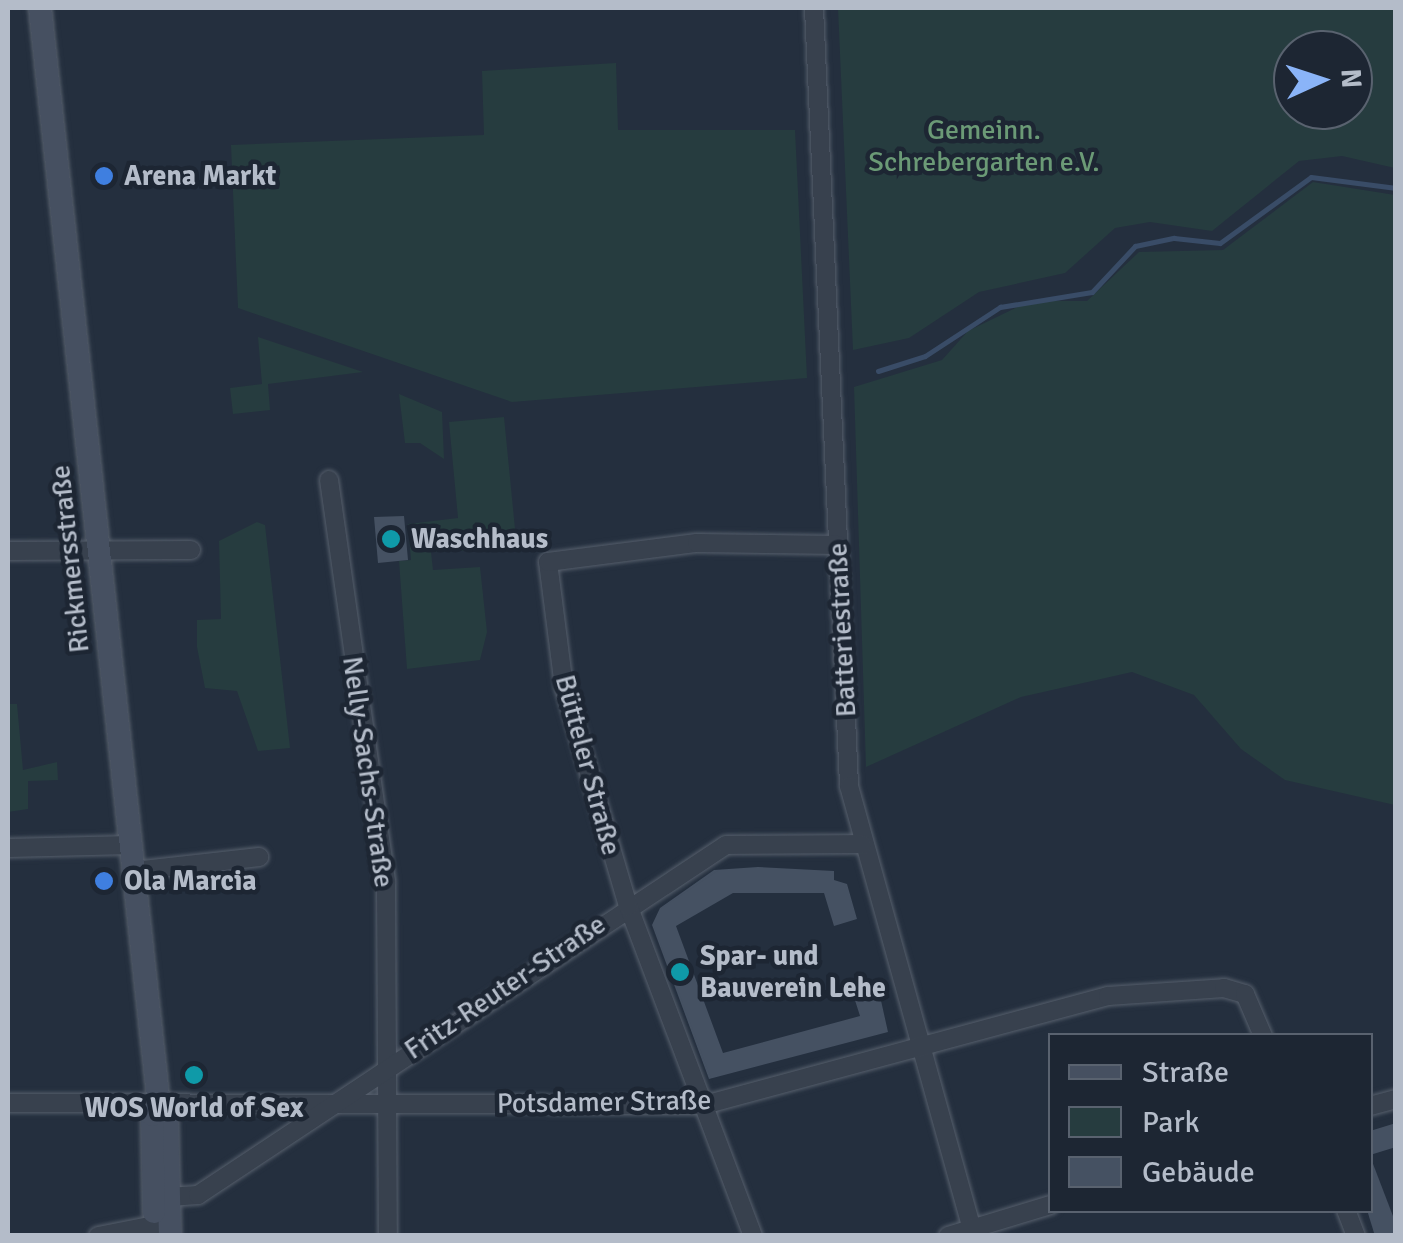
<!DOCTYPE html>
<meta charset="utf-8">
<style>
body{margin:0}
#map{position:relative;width:1403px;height:1243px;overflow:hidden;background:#242f3e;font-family:Signika,sans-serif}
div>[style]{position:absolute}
.green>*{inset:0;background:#263c3f}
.stream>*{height:5px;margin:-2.5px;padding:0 2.5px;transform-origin:2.5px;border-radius:2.5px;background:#394c67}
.building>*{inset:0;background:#455162}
.roads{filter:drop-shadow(0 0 2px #565f6c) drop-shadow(0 0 2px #565f6c)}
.minor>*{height:18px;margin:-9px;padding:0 9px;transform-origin:9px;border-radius:9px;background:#38414e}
.secondary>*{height:22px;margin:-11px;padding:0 11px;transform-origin:11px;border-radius:11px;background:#465061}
.dots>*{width:28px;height:28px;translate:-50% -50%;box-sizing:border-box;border:5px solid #1d2633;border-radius:50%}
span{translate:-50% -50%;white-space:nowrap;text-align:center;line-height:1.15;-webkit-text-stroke:9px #1d2633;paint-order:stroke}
.park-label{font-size:28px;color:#6b9a76}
.poi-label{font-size:28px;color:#b4bcc9;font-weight:700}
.left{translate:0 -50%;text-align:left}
.street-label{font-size:28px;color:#b4bcc9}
.frame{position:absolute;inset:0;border:10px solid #b4bcc9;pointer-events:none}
.legend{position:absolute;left:1048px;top:1033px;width:325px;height:180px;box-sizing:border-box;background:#1d2633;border:2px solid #59626f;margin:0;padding:12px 18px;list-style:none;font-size:30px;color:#b4bcc9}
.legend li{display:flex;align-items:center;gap:20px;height:50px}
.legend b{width:50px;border:2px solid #59626f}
.north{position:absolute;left:1273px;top:30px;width:100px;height:100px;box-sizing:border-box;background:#1d2633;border:2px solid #59626f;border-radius:50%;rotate:87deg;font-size:28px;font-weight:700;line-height:40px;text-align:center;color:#b4bcc9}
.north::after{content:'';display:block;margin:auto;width:35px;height:45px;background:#8ab4f8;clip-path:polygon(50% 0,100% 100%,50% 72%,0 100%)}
</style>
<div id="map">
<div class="green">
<i style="clip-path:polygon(evenodd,838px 8px,1395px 8px,1395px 168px,1342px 156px,1299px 161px,1212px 231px,1150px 222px,1115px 228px,1065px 273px,979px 292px,909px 338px,853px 350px,838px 8px,1293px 50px,1353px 50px,1353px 110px,1293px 110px,1293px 50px)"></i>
<i style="clip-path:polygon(616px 63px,618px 130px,795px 130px,807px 378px,512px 402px,238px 308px,231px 145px,484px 135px,482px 71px)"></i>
<i style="clip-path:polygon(1313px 182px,1395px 195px,1395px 805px,1285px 780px,1241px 749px,1194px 695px,1132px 672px,1021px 697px,866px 767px,854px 387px,942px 360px,968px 331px,1030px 301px,1087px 301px,1139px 252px,1223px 250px)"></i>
<i style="clip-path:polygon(258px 337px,363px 372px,268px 384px,270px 410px,233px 414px,230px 388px,262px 384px)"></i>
<i style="clip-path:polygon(399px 394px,442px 412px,444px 459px,420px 443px,405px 443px)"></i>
<i style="clip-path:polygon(504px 417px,517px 549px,431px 552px,433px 570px,480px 567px,487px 632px,480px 660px,407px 669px,399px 561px,411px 560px,408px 524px,458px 518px,449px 422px)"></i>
<i style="clip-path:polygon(257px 522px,265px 525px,290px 748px,258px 751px,237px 691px,205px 688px,197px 647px,197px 620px,221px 619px,219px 541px)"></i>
<i style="clip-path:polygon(8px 704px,17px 704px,23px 770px,57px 762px,58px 780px,28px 781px,28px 809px,8px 812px)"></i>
</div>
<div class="stream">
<i style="left:878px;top:371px;width:49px;rotate:-17.7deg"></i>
<i style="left:925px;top:356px;width:90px;rotate:-33.2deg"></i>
<i style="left:1000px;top:307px;width:93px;rotate:-9.3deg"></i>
<i style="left:1092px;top:292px;width:63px;rotate:-46.9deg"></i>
<i style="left:1135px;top:246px;width:40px;rotate:-12deg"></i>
<i style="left:1174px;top:238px;width:46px;rotate:6.2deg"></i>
<i style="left:1220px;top:243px;width:112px;rotate:-36deg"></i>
<i style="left:1311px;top:177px;width:86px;rotate:7.4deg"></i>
</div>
<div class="building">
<i style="clip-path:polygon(404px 516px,408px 560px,378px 563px,374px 517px)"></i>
<i style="clip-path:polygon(758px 867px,834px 871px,834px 880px,847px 884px,857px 919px,834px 926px,824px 893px,733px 893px,676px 926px,723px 1053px,860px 1016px,853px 994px,878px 987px,888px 1032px,709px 1079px,652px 925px,660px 908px,714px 870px)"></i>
<i style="clip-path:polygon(1396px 1123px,1396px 1147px,1370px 1155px,1370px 1131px)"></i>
<i style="clip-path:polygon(1370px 1156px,1396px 1224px,1396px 1236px,1375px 1236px,1367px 1210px)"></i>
</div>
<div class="roads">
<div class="minor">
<i style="left:814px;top:8px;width:779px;rotate:87.42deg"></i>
<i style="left:849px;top:786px;width:467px;rotate:74.5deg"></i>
<i style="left:329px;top:480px;width:406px;rotate:81.9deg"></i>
<i style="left:386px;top:882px;width:354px;rotate:89.7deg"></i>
<i style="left:8px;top:551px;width:183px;rotate:-0.3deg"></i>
<i style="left:8px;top:848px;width:123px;rotate:-1.4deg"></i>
<i style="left:134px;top:871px;width:126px;rotate:-6.4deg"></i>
<i style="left:8px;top:1103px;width:696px;rotate:0.16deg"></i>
<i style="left:704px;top:1105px;width:418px;rotate:-15.1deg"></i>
<i style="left:1108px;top:996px;width:116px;rotate:-3.9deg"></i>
<i style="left:1224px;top:988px;width:22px;rotate:16deg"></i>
<i style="left:1245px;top:994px;width:46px;rotate:66.8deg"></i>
<i style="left:1370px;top:1106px;width:27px;rotate:-15deg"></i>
<i style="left:169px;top:1197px;width:29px;rotate:-4deg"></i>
<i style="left:198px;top:1195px;width:633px;rotate:-33.54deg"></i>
<i style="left:726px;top:845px;width:136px;rotate:-0.4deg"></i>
<i style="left:1346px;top:1210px;width:28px;rotate:69deg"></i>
<i style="left:98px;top:1236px;width:73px;rotate:-11deg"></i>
<i style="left:753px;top:1236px;width:353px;rotate:-110.7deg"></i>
<i style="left:628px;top:906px;width:228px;rotate:-106.3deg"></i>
<i style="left:564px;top:687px;width:126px;rotate:-97.3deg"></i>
<i style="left:548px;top:562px;width:150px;rotate:-7.3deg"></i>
<i style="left:697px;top:543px;width:141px;rotate:0.8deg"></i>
<i style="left:948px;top:1236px;width:107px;rotate:-16.9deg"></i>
</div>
<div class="secondary">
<i style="left:40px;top:8px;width:1103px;rotate:83.81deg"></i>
<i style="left:159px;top:1105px;width:12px;rotate:48deg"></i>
<i style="left:167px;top:1114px;width:122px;rotate:88.6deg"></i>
<i style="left:154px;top:1212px;width:97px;rotate:-91.2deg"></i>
<i style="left:152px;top:1115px;width:12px;rotate:-55deg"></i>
</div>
</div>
<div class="dots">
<i style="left:104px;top:176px;background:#3f7fe0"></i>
<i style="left:391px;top:539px;background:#0f9aa8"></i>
<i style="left:104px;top:881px;background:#3f7fe0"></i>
<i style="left:680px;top:972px;background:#0f9aa8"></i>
<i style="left:194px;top:1075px;background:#0f9aa8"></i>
</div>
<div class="park-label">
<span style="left:984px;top:146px">Gemeinn.<br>Schrebergarten e.V.</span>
</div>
<div class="poi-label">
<span class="left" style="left:124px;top:176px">Arena Markt</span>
<span class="left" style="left:411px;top:539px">Waschhaus</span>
<span class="left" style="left:124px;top:881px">Ola Marcia</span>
<span class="left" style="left:700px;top:972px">Spar- und<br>Bauverein Lehe</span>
<span style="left:194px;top:1108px">WOS World of Sex</span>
</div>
<div class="street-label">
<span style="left:70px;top:559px;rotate:-96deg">Rickmersstraße</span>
<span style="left:842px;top:630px;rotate:-93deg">Batteriestraße</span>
<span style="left:588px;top:765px;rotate:75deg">Bütteler Straße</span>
<span style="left:368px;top:772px;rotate:82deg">Nelly-Sachs-Straße</span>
<span style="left:505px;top:987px;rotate:-34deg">Fritz-Reuter-Straße</span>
<span style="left:604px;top:1102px;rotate:-1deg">Potsdamer Straße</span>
</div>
<div class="frame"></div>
<ul class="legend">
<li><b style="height:12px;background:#465061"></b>Straße</li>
<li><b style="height:28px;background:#263c3f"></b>Park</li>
<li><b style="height:28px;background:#455162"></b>Gebäude</li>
</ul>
<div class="north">N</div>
</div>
